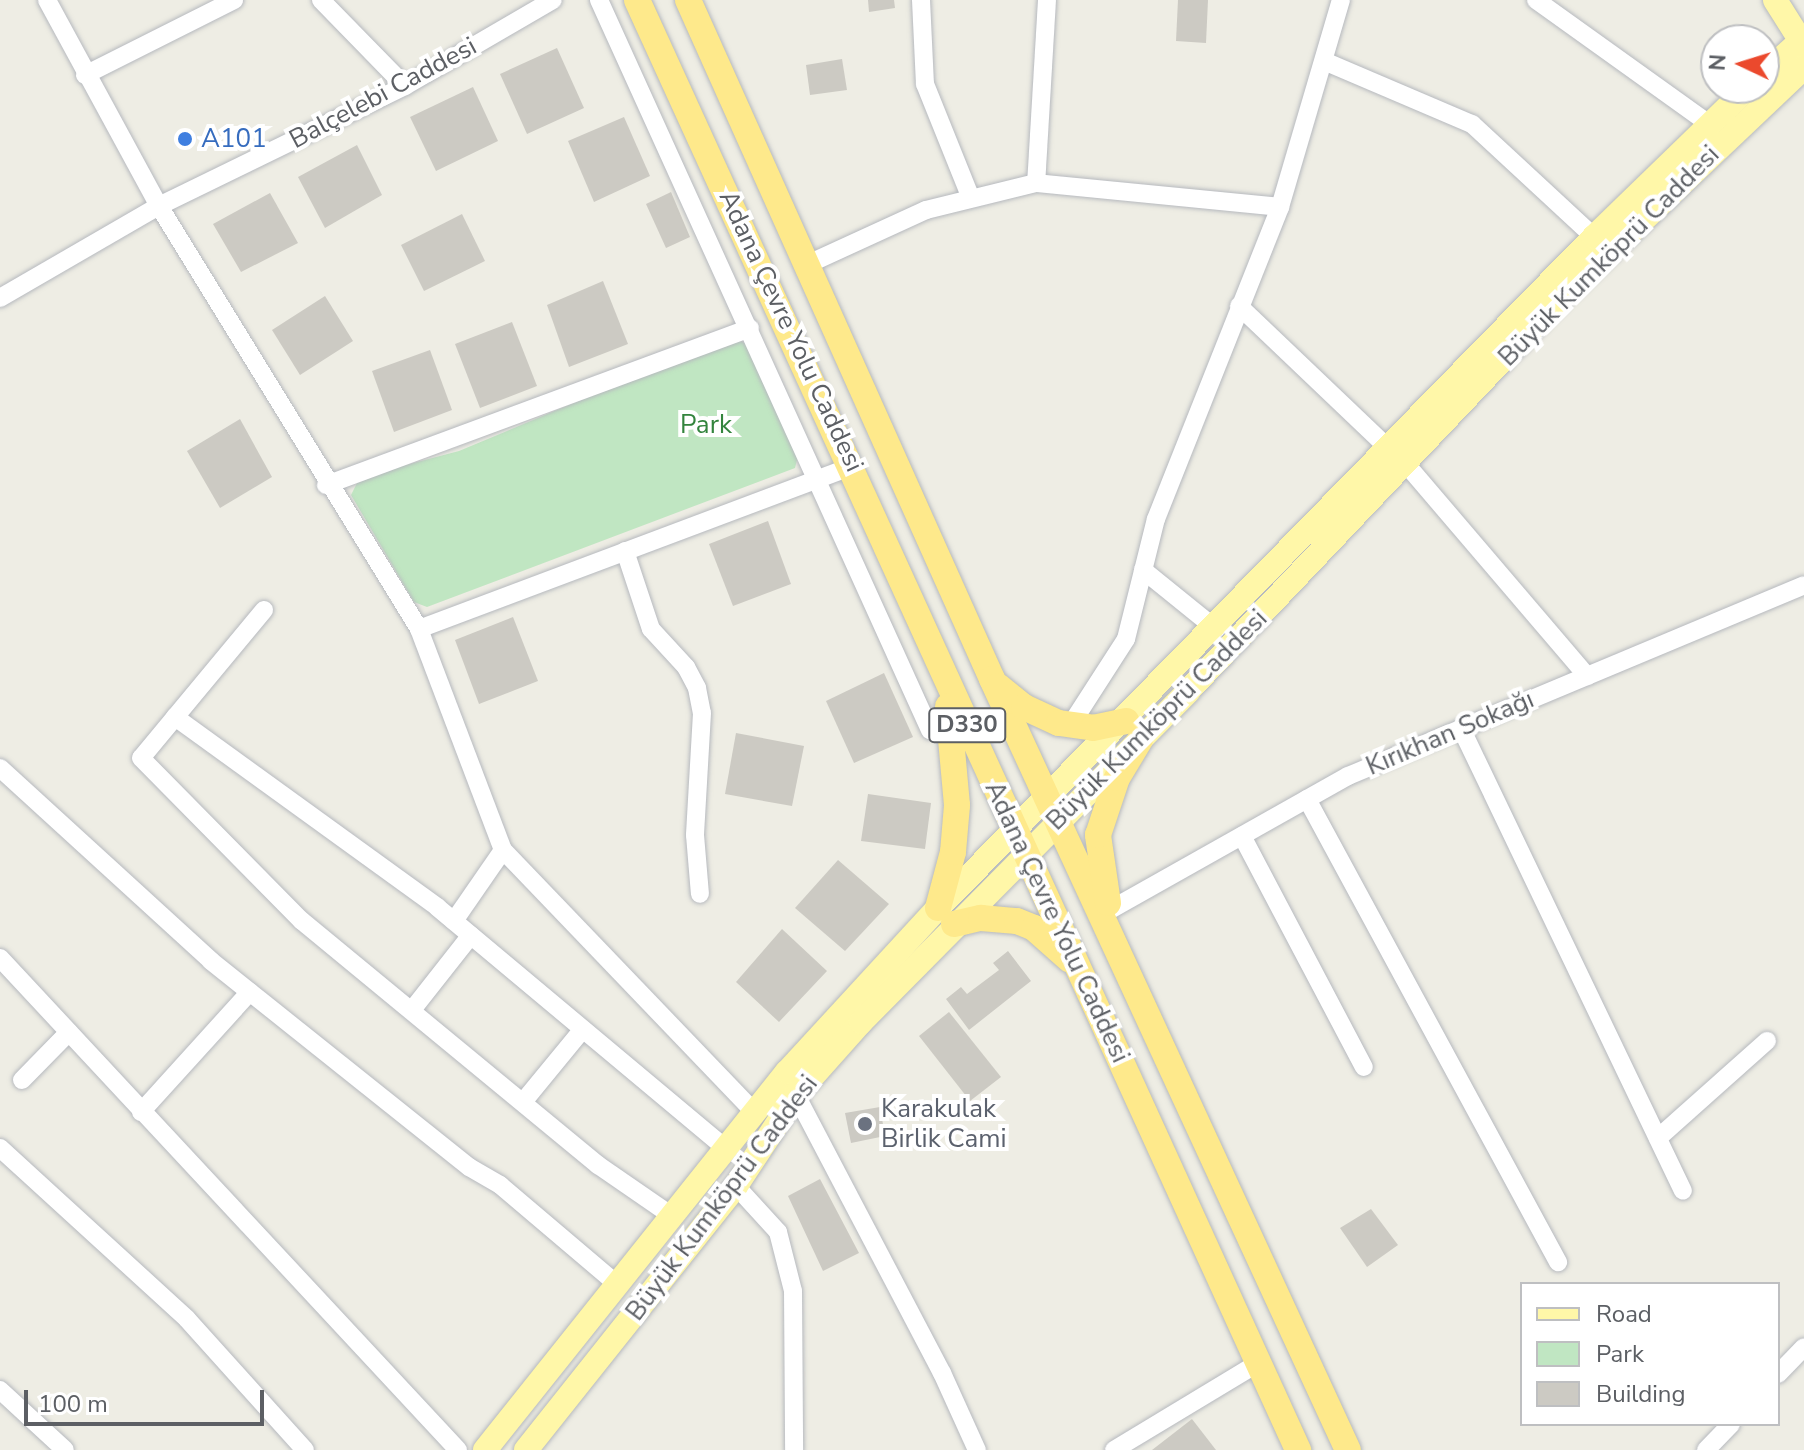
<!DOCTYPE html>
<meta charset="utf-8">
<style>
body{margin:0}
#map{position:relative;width:1804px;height:1450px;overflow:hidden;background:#eeede4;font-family:"Nunito Sans",sans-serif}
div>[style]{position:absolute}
.green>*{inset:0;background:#c0e6c2}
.building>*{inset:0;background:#cccac3}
.roads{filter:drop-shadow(0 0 2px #b6b9be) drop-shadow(0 0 2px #b6b9be)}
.minor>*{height:18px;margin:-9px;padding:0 9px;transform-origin:9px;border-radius:9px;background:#fff}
.major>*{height:24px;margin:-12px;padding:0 12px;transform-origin:12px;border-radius:12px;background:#fff7a8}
.highway>*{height:26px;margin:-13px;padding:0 13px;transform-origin:13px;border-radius:13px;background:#fee98b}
.dots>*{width:22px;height:22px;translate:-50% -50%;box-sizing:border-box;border:4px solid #fff;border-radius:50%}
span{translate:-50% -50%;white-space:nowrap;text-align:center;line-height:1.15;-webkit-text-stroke:8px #fff;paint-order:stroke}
.shield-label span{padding:2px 6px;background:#fff;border:2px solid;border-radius:6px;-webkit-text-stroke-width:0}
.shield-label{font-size:24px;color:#5c5f64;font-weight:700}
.street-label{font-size:26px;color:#5c5f64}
.shop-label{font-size:26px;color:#366cbe}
.left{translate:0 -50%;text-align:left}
.park-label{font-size:26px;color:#33843d}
.worship-label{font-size:26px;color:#5b616d}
.legend{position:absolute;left:1520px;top:1282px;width:260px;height:144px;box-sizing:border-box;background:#fff;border:2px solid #bebfc1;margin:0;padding:10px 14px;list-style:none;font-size:24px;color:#5c5f64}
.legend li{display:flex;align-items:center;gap:16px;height:40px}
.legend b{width:40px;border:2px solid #bebfc1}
.north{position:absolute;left:1700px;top:24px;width:80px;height:80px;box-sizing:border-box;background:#fff;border:2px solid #bebfc1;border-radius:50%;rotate:274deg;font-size:22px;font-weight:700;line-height:32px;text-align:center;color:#5c5f64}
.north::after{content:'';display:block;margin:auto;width:28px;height:36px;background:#eb492d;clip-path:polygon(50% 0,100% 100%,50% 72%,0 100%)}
.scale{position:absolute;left:24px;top:1390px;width:240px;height:36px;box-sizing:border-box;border:4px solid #5c5f64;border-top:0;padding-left:10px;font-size:24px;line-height:28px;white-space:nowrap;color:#5c5f64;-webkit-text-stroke:6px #fff;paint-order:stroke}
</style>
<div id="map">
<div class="green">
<i style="clip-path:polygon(731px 337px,749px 345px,799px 452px,795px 468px,427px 607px,414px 602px,351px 495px,360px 477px,459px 451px)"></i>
</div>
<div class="building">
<i style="clip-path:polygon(868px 0,894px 0,895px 8px,869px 12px)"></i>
<i style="clip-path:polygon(1178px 0,1208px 0,1206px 43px,1176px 41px)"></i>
<i style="clip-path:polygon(557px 48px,584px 108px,527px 134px,500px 74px)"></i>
<i style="clip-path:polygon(842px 59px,847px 90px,810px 95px,806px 65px)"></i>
<i style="clip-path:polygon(473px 87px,498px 141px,436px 171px,410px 117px)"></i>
<i style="clip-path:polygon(624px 117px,650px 176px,594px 202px,568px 141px)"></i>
<i style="clip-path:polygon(357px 145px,382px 195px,325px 228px,298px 177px)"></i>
<i style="clip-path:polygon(671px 192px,690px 237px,666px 248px,646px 204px)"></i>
<i style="clip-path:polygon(270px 193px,298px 243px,241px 272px,213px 224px)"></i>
<i style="clip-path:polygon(462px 214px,485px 261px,424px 291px,401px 245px)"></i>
<i style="clip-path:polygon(603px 281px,628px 344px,569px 367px,547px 305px)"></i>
<i style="clip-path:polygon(325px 296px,353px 341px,300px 375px,272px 330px)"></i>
<i style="clip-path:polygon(512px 322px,537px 386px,480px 408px,455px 344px)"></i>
<i style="clip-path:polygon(430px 350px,452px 410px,394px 432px,372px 371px)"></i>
<i style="clip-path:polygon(240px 419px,272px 477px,220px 508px,187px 451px)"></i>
<i style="clip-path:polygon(768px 521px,791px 584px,733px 606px,709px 544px)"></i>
<i style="clip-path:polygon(513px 617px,538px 681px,479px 704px,455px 640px)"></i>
<i style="clip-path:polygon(884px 673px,913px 737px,854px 763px,826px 701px)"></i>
<i style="clip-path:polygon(736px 733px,804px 746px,792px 806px,725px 794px)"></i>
<i style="clip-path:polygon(868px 794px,931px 803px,925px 849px,861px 841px)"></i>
<i style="clip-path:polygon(838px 860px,889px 904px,845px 951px,795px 908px)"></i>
<i style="clip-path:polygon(782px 929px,827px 971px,779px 1022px,736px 982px)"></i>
<i style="clip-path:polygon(1008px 951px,1031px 981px,969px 1030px,946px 999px,961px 987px,967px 994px,999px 970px,993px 963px)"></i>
<i style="clip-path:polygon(949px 1012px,1001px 1077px,970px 1101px,919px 1036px)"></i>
<i style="clip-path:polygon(880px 1107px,885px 1136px,851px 1143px,845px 1113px)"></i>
<i style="clip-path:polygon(820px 1179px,859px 1253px,823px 1271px,788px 1196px)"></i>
<i style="clip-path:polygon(1371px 1209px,1398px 1245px,1367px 1267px,1340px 1228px)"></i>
<i style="clip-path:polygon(1192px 1419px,1216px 1450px,1152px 1450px)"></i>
</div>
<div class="roads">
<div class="minor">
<i style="left:47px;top:0;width:234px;rotate:61.5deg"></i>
<i style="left:159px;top:206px;width:497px;rotate:58.4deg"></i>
<i style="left:419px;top:629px;width:236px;rotate:69.2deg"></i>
<i style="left:503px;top:850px;width:364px;rotate:46.2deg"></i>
<i style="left:321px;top:0;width:120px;rotate:45.7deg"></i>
<i style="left:599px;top:0;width:802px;rotate:65.61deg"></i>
<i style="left:921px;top:0;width:84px;rotate:87.3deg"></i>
<i style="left:925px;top:84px;width:121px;rotate:68.1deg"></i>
<i style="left:1047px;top:0;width:183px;rotate:93.4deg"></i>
<i style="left:1036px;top:183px;width:245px;rotate:5.6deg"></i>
<i style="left:1536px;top:0;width:213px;rotate:35.6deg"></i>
<i style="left:1324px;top:61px;width:161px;rotate:23.1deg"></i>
<i style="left:1472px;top:124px;width:166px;rotate:42.8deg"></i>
<i style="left:85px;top:75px;width:167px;rotate:-26.7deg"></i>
<i style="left:806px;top:265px;width:132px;rotate:-24.6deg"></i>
<i style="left:926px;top:210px;width:113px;rotate:-13.8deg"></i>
<i style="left:0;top:298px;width:184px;rotate:-30.1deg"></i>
<i style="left:159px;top:206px;width:274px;rotate:-26deg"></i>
<i style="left:405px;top:86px;width:171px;rotate:-30.2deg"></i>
<i style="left:1239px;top:306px;width:207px;rotate:43.6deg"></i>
<i style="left:1406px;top:464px;width:279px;rotate:49.5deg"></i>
<i style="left:326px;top:485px;width:452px;rotate:-20.3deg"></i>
<i style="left:625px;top:551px;width:82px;rotate:71.6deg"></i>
<i style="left:651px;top:629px;width:52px;rotate:47.4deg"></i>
<i style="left:686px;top:667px;width:24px;rotate:62deg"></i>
<i style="left:697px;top:688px;width:25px;rotate:79deg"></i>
<i style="left:702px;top:713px;width:122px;rotate:93.3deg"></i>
<i style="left:695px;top:835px;width:59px;rotate:85.2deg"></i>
<i style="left:1143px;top:570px;width:94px;rotate:38.9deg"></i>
<i style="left:264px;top:610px;width:192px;rotate:129.7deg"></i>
<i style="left:141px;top:758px;width:229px;rotate:45.4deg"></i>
<i style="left:302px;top:921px;width:384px;rotate:39.5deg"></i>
<i style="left:598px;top:1165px;width:90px;rotate:34.6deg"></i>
<i style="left:419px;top:629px;width:464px;rotate:-20.6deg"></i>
<i style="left:175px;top:717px;width:324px;rotate:35.9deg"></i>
<i style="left:437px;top:907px;width:377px;rotate:39.9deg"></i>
<i style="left:1070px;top:726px;width:103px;rotate:-57.2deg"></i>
<i style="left:1126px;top:639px;width:124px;rotate:-76deg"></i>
<i style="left:1156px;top:519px;width:336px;rotate:-68.3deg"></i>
<i style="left:1280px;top:207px;width:216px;rotate:-73.6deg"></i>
<i style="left:1461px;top:728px;width:513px;rotate:64.38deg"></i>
<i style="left:0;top:768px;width:286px;rotate:42.4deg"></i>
<i style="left:211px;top:961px;width:330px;rotate:38.6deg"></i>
<i style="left:469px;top:1167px;width:36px;rotate:30deg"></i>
<i style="left:500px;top:1185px;width:155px;rotate:40.3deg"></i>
<i style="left:1307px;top:799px;width:527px;rotate:61.54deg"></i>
<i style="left:1242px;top:836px;width:261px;rotate:62.2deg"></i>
<i style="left:1110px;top:910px;width:273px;rotate:-29.4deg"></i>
<i style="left:1348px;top:776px;width:494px;rotate:-22.7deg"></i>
<i style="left:454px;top:921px;width:86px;rotate:-55.4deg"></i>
<i style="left:0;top:958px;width:672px;rotate:47.05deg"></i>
<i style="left:412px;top:1010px;width:95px;rotate:-51.8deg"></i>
<i style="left:22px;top:1080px;width:67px;rotate:-45.6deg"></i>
<i style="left:796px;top:1095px;width:314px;rotate:62.3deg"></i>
<i style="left:942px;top:1373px;width:85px;rotate:65.6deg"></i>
<i style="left:523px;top:1102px;width:94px;rotate:-50.6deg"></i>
<i style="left:141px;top:1112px;width:162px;rotate:-47.8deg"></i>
<i style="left:1658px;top:1138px;width:146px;rotate:-41.7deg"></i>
<i style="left:0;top:1148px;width:253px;rotate:42.4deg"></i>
<i style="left:187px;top:1319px;width:176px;rotate:48deg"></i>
<i style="left:736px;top:1186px;width:62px;rotate:47.6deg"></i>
<i style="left:778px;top:1232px;width:61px;rotate:75.7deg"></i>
<i style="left:793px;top:1291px;width:159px;rotate:89.6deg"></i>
<i style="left:1778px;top:1374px;width:37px;rotate:-46deg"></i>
<i style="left:0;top:1390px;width:88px;rotate:42.7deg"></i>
<i style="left:1114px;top:1450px;width:168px;rotate:-31.1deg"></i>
<i style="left:1706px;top:1450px;width:36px;rotate:-46deg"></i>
</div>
<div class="major">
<i style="left:1775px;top:0;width:54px;rotate:57.8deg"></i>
<i style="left:1764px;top:74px;width:54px;rotate:-42deg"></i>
<i style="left:485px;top:1450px;width:484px;rotate:-51.4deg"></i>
<i style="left:787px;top:1072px;width:223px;rotate:-47.4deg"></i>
<i style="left:938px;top:908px;width:938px;rotate:-45.65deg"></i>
<i style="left:1594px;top:237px;width:214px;rotate:-44.1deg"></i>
<i style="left:526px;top:1450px;width:337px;rotate:-51.5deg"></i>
<i style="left:736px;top:1186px;width:109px;rotate:-56.6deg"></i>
<i style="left:796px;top:1095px;width:98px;rotate:-48.3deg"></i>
<i style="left:861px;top:1022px;width:465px;rotate:-45.3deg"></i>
<i style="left:1188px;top:691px;width:545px;rotate:-46.49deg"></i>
<i style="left:1563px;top:296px;width:332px;rotate:-43.5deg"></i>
</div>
<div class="highway">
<i style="left:637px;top:0;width:1594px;rotate:65.49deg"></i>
<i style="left:688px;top:0;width:744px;rotate:65.88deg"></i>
<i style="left:992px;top:679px;width:849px;rotate:65.22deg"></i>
<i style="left:998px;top:686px;width:33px;rotate:39deg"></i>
<i style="left:1024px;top:707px;width:38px;rotate:25deg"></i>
<i style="left:1059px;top:723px;width:34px;rotate:8deg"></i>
<i style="left:1093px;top:728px;width:34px;rotate:-12deg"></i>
<i style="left:1108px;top:903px;width:69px;rotate:-98.4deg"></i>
<i style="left:1098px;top:835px;width:60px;rotate:-71.6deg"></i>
<i style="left:1117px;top:778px;width:44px;rotate:-58.8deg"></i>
<i style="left:938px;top:908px;width:58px;rotate:-75deg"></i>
<i style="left:953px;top:852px;width:47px;rotate:-85.1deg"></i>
<i style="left:957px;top:805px;width:99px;rotate:-95.2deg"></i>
<i style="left:954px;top:924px;width:28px;rotate:-13deg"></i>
<i style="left:981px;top:918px;width:36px;rotate:5deg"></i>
<i style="left:1017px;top:921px;width:18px;rotate:22deg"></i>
<i style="left:1034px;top:928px;width:47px;rotate:41.5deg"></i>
</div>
</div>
<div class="dots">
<i style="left:185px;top:139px;background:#3f7fe0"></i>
<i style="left:865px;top:1124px;background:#6b7280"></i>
</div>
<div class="shield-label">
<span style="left:967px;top:725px">D330</span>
</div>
<div class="street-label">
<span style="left:383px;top:93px;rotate:-28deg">Balçelebi Caddesi</span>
<span style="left:1609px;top:256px;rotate:-45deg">Büyük Kumköprü Caddesi</span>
<span style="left:791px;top:331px;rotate:65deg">Adana Çevre Yolu Caddesi</span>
<span style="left:1157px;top:720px;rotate:-45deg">Büyük Kumköprü Caddesi</span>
<span style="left:1450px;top:733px;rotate:-23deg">Kırıkhan Sokağı</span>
<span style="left:1057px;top:922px;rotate:65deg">Adana Çevre Yolu Caddesi</span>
<span style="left:722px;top:1198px;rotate:-53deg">Büyük Kumköprü Caddesi</span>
</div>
<div class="shop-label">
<span class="left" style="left:201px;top:139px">A101</span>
</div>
<div class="park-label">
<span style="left:706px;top:425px">Park</span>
</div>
<div class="worship-label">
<span class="left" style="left:881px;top:1124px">Karakulak<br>Birlik Cami</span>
</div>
<ul class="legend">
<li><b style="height:10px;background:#fff7a8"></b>Road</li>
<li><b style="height:22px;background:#c0e6c2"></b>Park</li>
<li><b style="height:22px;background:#cccac3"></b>Building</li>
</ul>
<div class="north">N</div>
<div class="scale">100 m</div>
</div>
